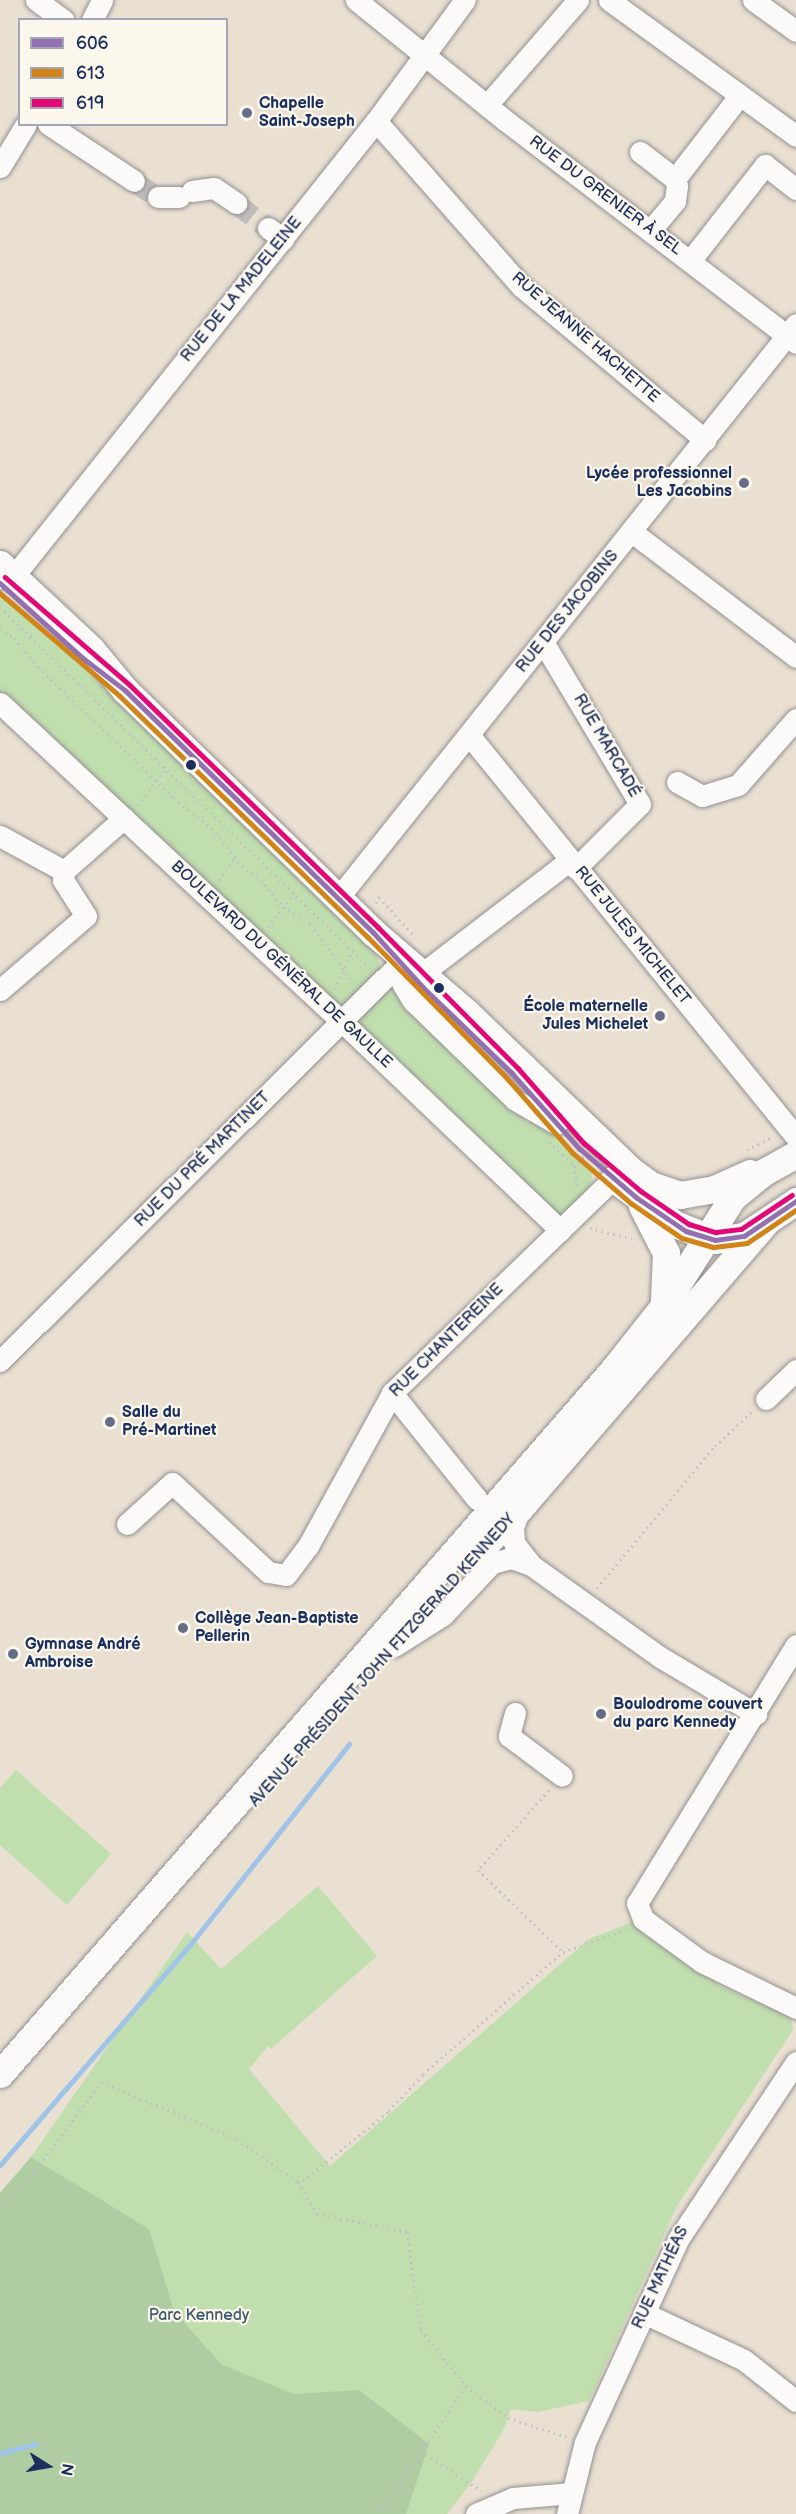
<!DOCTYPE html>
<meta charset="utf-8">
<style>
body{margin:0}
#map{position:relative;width:796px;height:2514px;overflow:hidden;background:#eae0d2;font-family:"Balsamiq Sans",sans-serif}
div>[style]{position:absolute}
.green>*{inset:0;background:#c1deaf}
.forest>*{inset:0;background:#afcca3}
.stream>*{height:5px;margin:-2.5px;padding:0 2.5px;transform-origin:2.5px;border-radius:2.5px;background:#a0c4e8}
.minor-tunnel>*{height:21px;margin-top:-10.5px;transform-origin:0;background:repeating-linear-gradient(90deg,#c1bdbb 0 21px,transparent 0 31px)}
.path>*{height:3px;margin-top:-1.5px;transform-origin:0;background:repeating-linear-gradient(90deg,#c0c0c2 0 1.5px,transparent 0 6px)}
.roads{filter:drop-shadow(0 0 2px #939192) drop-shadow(0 0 2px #939192)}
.minor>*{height:21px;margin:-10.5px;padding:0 10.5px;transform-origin:10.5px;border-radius:10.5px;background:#fcfaf8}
.major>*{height:27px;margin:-13.5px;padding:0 13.5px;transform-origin:13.5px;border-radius:13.5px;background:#fcfaf8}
.bus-1>*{height:4.5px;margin:-2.25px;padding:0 2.25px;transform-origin:2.25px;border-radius:2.25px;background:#9370af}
.bus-2>*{height:4.5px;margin:-2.25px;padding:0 2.25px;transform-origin:2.25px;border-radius:2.25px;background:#d18417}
.bus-3>*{height:4.5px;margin:-2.25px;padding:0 2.25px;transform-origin:2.25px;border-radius:2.25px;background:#e20977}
.dots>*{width:16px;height:16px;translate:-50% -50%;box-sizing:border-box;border:3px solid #fbf7ec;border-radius:50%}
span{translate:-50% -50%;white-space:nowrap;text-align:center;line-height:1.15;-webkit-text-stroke:4.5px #fbf7ec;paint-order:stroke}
.poi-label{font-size:16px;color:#1b2f5e;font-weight:700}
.left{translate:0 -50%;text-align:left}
.right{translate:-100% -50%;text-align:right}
.street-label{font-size:16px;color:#1b2f5e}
.park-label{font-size:16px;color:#3c5a6b}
.legend{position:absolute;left:18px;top:18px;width:210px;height:108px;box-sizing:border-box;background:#fbf7ec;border:2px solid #a1a7b3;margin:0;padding:8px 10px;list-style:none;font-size:18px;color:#1b2f5e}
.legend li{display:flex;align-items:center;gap:12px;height:30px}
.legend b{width:30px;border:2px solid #a1a7b3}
.north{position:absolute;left:18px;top:2436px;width:60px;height:60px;-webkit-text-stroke:4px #fbf7ec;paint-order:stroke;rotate:101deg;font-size:16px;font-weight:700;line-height:24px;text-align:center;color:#1b2f5e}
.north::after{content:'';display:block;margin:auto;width:21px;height:27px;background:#1b2f5e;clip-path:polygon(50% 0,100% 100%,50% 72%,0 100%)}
</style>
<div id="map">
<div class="green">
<i style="clip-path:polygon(0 593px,56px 641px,374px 951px,390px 988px,528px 1123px,535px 1118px,592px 1170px,591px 1191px,562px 1218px,337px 1002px,0 693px)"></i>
<i style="clip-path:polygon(16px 1770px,111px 1854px,67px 1905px,0 1845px,0 1788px)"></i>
<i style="clip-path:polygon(318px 1886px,377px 1956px,271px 2049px,268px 2046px,249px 2069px,330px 2166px,589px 1939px,634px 1921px,720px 1986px,791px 2017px,793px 2030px,677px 2206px,589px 2401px,538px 2412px,511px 2409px,505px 2427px,473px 2480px,447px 2514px,0 2514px,0 2193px,31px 2157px,187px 1932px,221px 1969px)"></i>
</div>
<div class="forest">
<i style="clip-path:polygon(31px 2157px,149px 2229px,174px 2311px,221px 2364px,294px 2394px,359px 2390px,429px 2444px,406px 2514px,0 2514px,0 2193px)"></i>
</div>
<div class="stream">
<i style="left:0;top:2165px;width:289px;rotate:-49.2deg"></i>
<i style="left:189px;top:1946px;width:258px;rotate:-51.6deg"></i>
<i style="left:0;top:2453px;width:37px;rotate:-14deg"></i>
</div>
<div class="minor-tunnel">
<i style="left:134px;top:181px;width:29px;rotate:34deg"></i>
<i style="left:236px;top:203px;width:41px;rotate:38deg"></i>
</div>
<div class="path">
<i style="left:0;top:607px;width:517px;rotate:44.29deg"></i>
<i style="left:0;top:629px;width:17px;rotate:33deg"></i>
<i style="left:14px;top:638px;width:38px;rotate:50deg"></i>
<i style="left:38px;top:667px;width:189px;rotate:43.9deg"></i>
<i style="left:174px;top:798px;width:48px;rotate:38.3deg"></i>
<i style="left:212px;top:828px;width:48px;rotate:51.7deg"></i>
<i style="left:242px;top:866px;width:24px;rotate:36deg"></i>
<i style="left:261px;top:880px;width:35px;rotate:51deg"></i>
<i style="left:283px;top:907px;width:33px;rotate:31deg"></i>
<i style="left:311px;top:924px;width:72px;rotate:54.6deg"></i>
<i style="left:138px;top:805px;width:47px;rotate:-51.9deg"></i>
<i style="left:219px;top:880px;width:28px;rotate:-55deg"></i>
<i style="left:376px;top:903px;width:7px;rotate:-63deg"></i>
<i style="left:379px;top:897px;width:54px;rotate:48deg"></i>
<i style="left:268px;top:927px;width:47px;rotate:-51.9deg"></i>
<i style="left:335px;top:989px;width:43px;rotate:-65.2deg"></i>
<i style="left:549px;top:1142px;width:35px;rotate:44deg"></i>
<i style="left:574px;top:1166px;width:16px;rotate:-45deg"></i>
<i style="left:747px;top:1150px;width:29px;rotate:-27deg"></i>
<i style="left:574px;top:1166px;width:22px;rotate:82deg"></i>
<i style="left:590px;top:1228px;width:44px;rotate:14.3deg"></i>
<i style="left:597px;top:1588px;width:185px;rotate:-50.3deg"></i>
<i style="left:715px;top:1446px;width:52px;rotate:-42.6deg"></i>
<i style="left:549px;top:1790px;width:107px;rotate:131.6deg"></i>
<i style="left:478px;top:1870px;width:118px;rotate:44deg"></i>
<i style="left:298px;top:2182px;width:37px;rotate:59deg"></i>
<i style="left:317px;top:2214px;width:92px;rotate:11.3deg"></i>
<i style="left:407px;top:2232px;width:99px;rotate:81.9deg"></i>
<i style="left:421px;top:2330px;width:72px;rotate:51.2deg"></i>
<i style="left:466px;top:2386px;width:155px;rotate:124.2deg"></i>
<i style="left:0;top:2210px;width:49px;rotate:-47.5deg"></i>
<i style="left:33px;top:2174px;width:114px;rotate:-53.5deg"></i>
<i style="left:101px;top:2082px;width:147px;rotate:22.7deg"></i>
<i style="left:237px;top:2139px;width:75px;rotate:35.2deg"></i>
<i style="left:298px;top:2182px;width:5px;rotate:-11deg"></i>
<i style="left:303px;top:2181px;width:111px;rotate:-39.1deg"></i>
<i style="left:389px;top:2111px;width:50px;rotate:-47.4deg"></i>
<i style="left:423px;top:2074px;width:186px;rotate:-41.1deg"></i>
<i style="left:563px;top:1952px;width:70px;rotate:-20deg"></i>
<i style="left:466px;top:2386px;width:53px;rotate:37.3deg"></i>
<i style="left:508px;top:2418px;width:62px;rotate:17.9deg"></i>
<i style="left:421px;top:2451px;width:73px;rotate:33.3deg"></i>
</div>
<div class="roads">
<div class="minor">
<i style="left:36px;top:0;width:34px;rotate:36deg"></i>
<i style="left:356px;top:0;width:193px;rotate:38.9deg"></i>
<i style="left:506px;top:121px;width:365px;rotate:37.4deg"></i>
<i style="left:609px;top:0;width:231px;rotate:36deg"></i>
<i style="left:753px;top:0;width:53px;rotate:35.8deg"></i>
<i style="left:92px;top:20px;width:22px;rotate:-63deg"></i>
<i style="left:487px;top:105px;width:139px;rotate:-49.1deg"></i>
<i style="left:376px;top:121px;width:221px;rotate:48.7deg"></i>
<i style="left:522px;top:287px;width:239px;rotate:39.9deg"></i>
<i style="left:48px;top:124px;width:103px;rotate:33.5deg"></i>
<i style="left:640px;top:152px;width:44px;rotate:37.6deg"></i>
<i style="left:675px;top:179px;width:7px;rotate:74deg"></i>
<i style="left:677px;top:186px;width:15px;rotate:98deg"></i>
<i style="left:675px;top:201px;width:39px;rotate:130deg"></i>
<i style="left:0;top:167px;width:50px;rotate:-58.8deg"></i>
<i style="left:675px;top:179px;width:106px;rotate:-52.3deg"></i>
<i style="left:192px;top:191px;width:22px;rotate:-8deg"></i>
<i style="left:214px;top:188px;width:27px;rotate:34deg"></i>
<i style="left:158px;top:197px;width:21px"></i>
<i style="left:268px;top:228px;width:19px;rotate:36deg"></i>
<i style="left:690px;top:261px;width:122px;rotate:-52deg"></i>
<i style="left:765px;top:165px;width:39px;rotate:38deg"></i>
<i style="left:632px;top:532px;width:206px;rotate:37.3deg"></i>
<i style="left:0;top:578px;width:13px;rotate:-4deg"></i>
<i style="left:13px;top:577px;width:583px;rotate:-51.48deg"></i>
<i style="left:376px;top:121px;width:150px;rotate:-53.7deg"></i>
<i style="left:543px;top:642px;width:189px;rotate:59.1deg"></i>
<i style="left:640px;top:804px;width:91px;rotate:135deg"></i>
<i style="left:0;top:703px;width:456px;rotate:43deg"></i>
<i style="left:334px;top:1014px;width:313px;rotate:43.7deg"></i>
<i style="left:469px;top:735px;width:518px;rotate:50.87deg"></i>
<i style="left:677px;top:782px;width:29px;rotate:29deg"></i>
<i style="left:702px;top:796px;width:38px;rotate:-17deg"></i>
<i style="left:738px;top:785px;width:88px;rotate:-48.7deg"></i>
<i style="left:0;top:836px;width:73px;rotate:28.7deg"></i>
<i style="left:64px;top:871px;width:80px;rotate:-41.5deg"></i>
<i style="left:338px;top:898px;width:734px;rotate:-51.41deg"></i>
<i style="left:400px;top:963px;width:20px;rotate:84deg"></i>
<i style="left:402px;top:983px;width:21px;rotate:59deg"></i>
<i style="left:413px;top:1001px;width:142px;rotate:44.1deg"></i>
<i style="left:515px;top:1100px;width:48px;rotate:29.7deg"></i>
<i style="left:415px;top:979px;width:194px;rotate:-37.5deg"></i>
<i style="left:0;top:990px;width:113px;rotate:-40.7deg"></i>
<i style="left:86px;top:916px;width:43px;rotate:-122.6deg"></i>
<i style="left:63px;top:880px;width:9px;rotate:-84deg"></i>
<i style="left:0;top:1361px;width:571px;rotate:-44.86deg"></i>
<i style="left:392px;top:1393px;width:136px;rotate:51.3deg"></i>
<i style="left:766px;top:1399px;width:42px;rotate:-44deg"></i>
<i style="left:520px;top:1508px;width:20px;rotate:110deg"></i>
<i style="left:513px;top:1527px;width:16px;rotate:86deg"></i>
<i style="left:514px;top:1543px;width:28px;rotate:52deg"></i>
<i style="left:531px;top:1565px;width:158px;rotate:35.5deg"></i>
<i style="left:660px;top:1657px;width:112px;rotate:30.7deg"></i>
<i style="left:127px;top:1524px;width:61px;rotate:-42.3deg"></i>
<i style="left:172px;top:1483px;width:131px;rotate:42.8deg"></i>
<i style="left:268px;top:1572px;width:18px;rotate:9deg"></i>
<i style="left:286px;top:1575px;width:36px;rotate:-53deg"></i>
<i style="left:308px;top:1546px;width:175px;rotate:-61.2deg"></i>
<i style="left:392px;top:1393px;width:325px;rotate:-44.1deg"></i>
<i style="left:796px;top:1645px;width:303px;rotate:121.6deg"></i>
<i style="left:637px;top:1903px;width:17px;rotate:69deg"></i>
<i style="left:643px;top:1919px;width:73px;rotate:36.1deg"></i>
<i style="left:702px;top:1962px;width:105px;rotate:26.1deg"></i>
<i style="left:394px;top:1646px;width:58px;rotate:-32.3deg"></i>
<i style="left:443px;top:1615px;width:71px;rotate:-46.7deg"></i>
<i style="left:492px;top:1563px;width:20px;rotate:-15deg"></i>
<i style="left:511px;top:1558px;width:21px;rotate:19deg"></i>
<i style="left:515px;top:1713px;width:24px;rotate:105deg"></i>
<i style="left:509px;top:1736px;width:66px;rotate:37deg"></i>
<i style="left:644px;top:2313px;width:110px;rotate:25.2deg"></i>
<i style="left:744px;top:2360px;width:66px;rotate:38.3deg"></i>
<i style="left:476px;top:2514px;width:40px;rotate:-23.4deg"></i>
<i style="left:513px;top:2498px;width:59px;rotate:-4.8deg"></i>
<i style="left:567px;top:2514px;width:74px;rotate:-76deg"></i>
<i style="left:585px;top:2442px;width:225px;rotate:-65.3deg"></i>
<i style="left:679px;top:2238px;width:211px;rotate:-56.4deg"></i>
</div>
<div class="major">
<i style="left:0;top:564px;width:125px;rotate:43deg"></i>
<i style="left:91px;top:649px;width:53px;rotate:50.3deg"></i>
<i style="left:125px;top:690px;width:347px;rotate:44.3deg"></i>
<i style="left:373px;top:932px;width:123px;rotate:40.7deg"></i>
<i style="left:466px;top:1012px;width:228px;rotate:43.9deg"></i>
<i style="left:630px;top:1170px;width:26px;rotate:36deg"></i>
<i style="left:651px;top:1185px;width:31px;rotate:19deg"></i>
<i style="left:680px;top:1195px;width:35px;rotate:-10deg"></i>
<i style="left:714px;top:1189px;width:39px;rotate:-24deg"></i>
<i style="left:614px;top:1179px;width:76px;rotate:36.4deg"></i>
<i style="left:675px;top:1224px;width:43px;rotate:21.8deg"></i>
<i style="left:715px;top:1240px;width:29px;rotate:-8deg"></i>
<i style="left:744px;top:1236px;width:63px;rotate:-33.9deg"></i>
<i style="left:642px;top:1206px;width:53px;rotate:62.9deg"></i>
<i style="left:666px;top:1253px;width:46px;rotate:92.5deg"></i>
<i style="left:474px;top:1556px;width:66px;rotate:-46.2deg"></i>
<i style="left:520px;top:1508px;width:374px;rotate:-49.3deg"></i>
<i style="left:0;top:2074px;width:933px;rotate:-48.95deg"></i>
<i style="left:613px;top:1370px;width:79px;rotate:-51.7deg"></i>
<i style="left:662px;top:1308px;width:132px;rotate:-57.4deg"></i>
<i style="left:733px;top:1197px;width:40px;rotate:-39deg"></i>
<i style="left:764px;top:1172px;width:37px;rotate:-29deg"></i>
</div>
</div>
<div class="bus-1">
<i style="left:0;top:583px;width:112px;rotate:42.1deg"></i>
<i style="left:83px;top:658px;width:53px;rotate:37.3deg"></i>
<i style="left:125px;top:690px;width:347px;rotate:44.3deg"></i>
<i style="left:373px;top:932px;width:74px;rotate:47.7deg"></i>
<i style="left:423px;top:987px;width:124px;rotate:44deg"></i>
<i style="left:512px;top:1073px;width:101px;rotate:48.2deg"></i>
<i style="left:579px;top:1148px;width:75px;rotate:40.7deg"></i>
<i style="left:636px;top:1197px;width:60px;rotate:34.2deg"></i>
<i style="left:686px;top:1231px;width:30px;rotate:17deg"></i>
<i style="left:715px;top:1240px;width:29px;rotate:-8deg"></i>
<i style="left:744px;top:1236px;width:63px;rotate:-33.9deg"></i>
</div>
<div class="bus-2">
<i style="left:0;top:593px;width:158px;rotate:40.6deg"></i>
<i style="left:120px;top:696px;width:346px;rotate:44.2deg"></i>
<i style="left:368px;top:937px;width:198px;rotate:45.4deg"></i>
<i style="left:507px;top:1078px;width:100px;rotate:48.7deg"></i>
<i style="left:573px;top:1153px;width:77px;rotate:40.8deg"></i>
<i style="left:631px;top:1203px;width:62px;rotate:34.5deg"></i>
<i style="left:682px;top:1238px;width:33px;rotate:16deg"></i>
<i style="left:714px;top:1247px;width:33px;rotate:-7deg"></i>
<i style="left:747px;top:1243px;width:59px;rotate:-34deg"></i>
</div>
<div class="bus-3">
<i style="left:5px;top:577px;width:165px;rotate:40.8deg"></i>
<i style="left:130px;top:685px;width:347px;rotate:44.3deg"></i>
<i style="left:378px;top:927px;width:199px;rotate:45.2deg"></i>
<i style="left:518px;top:1068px;width:100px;rotate:48.7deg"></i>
<i style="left:584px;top:1143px;width:75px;rotate:40.1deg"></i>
<i style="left:641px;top:1191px;width:58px;rotate:34.5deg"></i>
<i style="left:689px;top:1224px;width:28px;rotate:17deg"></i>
<i style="left:716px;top:1232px;width:25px;rotate:-7deg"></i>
<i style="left:741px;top:1229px;width:61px;rotate:-33.7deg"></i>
</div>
<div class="dots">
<i style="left:247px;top:113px;background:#636d87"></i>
<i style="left:744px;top:483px;background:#636d87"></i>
<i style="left:191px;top:765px;background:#1b2f5e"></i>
<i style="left:439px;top:988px;background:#1b2f5e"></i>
<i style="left:660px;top:1016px;background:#636d87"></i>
<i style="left:110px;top:1422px;background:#636d87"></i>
<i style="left:183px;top:1628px;background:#636d87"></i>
<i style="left:13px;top:1654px;background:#636d87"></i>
<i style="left:601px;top:1714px;background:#636d87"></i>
</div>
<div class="poi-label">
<span class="left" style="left:259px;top:113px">Chapelle<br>Saint-Joseph</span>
<span class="right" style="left:732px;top:483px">Lycée professionnel<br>Les Jacobins</span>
<span class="right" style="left:648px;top:1016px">École maternelle<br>Jules Michelet</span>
<span class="left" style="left:122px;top:1422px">Salle du<br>Pré-Martinet</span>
<span class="left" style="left:195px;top:1628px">Collège Jean-Baptiste<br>Pellerin</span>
<span class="left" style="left:25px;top:1654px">Gymnase André<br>Ambroise</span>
<span class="left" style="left:613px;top:1714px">Boulodrome couvert<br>du parc Kennedy</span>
</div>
<div class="street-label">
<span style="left:605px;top:196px;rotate:37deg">RUE DU GRENIER À SEL</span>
<span style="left:242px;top:290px;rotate:-51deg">RUE DE LA MADELEINE</span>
<span style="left:585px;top:338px;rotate:41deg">RUE JEANNE HACHETTE</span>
<span style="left:568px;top:612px;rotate:-51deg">RUE DES JACOBINS</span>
<span style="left:606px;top:746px;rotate:60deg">RUE MARCADÉ</span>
<span style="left:632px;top:936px;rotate:51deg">RUE JULES MICHELET</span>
<span style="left:281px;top:965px;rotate:43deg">BOULEVARD DU GÉNÉRAL DE GAULLE</span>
<span style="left:203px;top:1160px;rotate:-45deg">RUE DU PRÉ MARTINET</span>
<span style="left:447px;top:1341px;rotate:-45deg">RUE CHANTEREINE</span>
<span style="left:383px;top:1661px;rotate:-48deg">AVENUE PRÉSIDENT JOHN FITZGERALD KENNEDY</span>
<span style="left:661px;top:2278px;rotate:-65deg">RUE MATHÉAS</span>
</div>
<div class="park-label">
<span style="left:199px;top:2316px">Parc Kennedy</span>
</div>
<ul class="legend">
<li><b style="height:8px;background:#9370af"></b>606</li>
<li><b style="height:8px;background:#d18417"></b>613</li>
<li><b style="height:8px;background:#e20977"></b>619</li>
</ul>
<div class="north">N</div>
</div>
